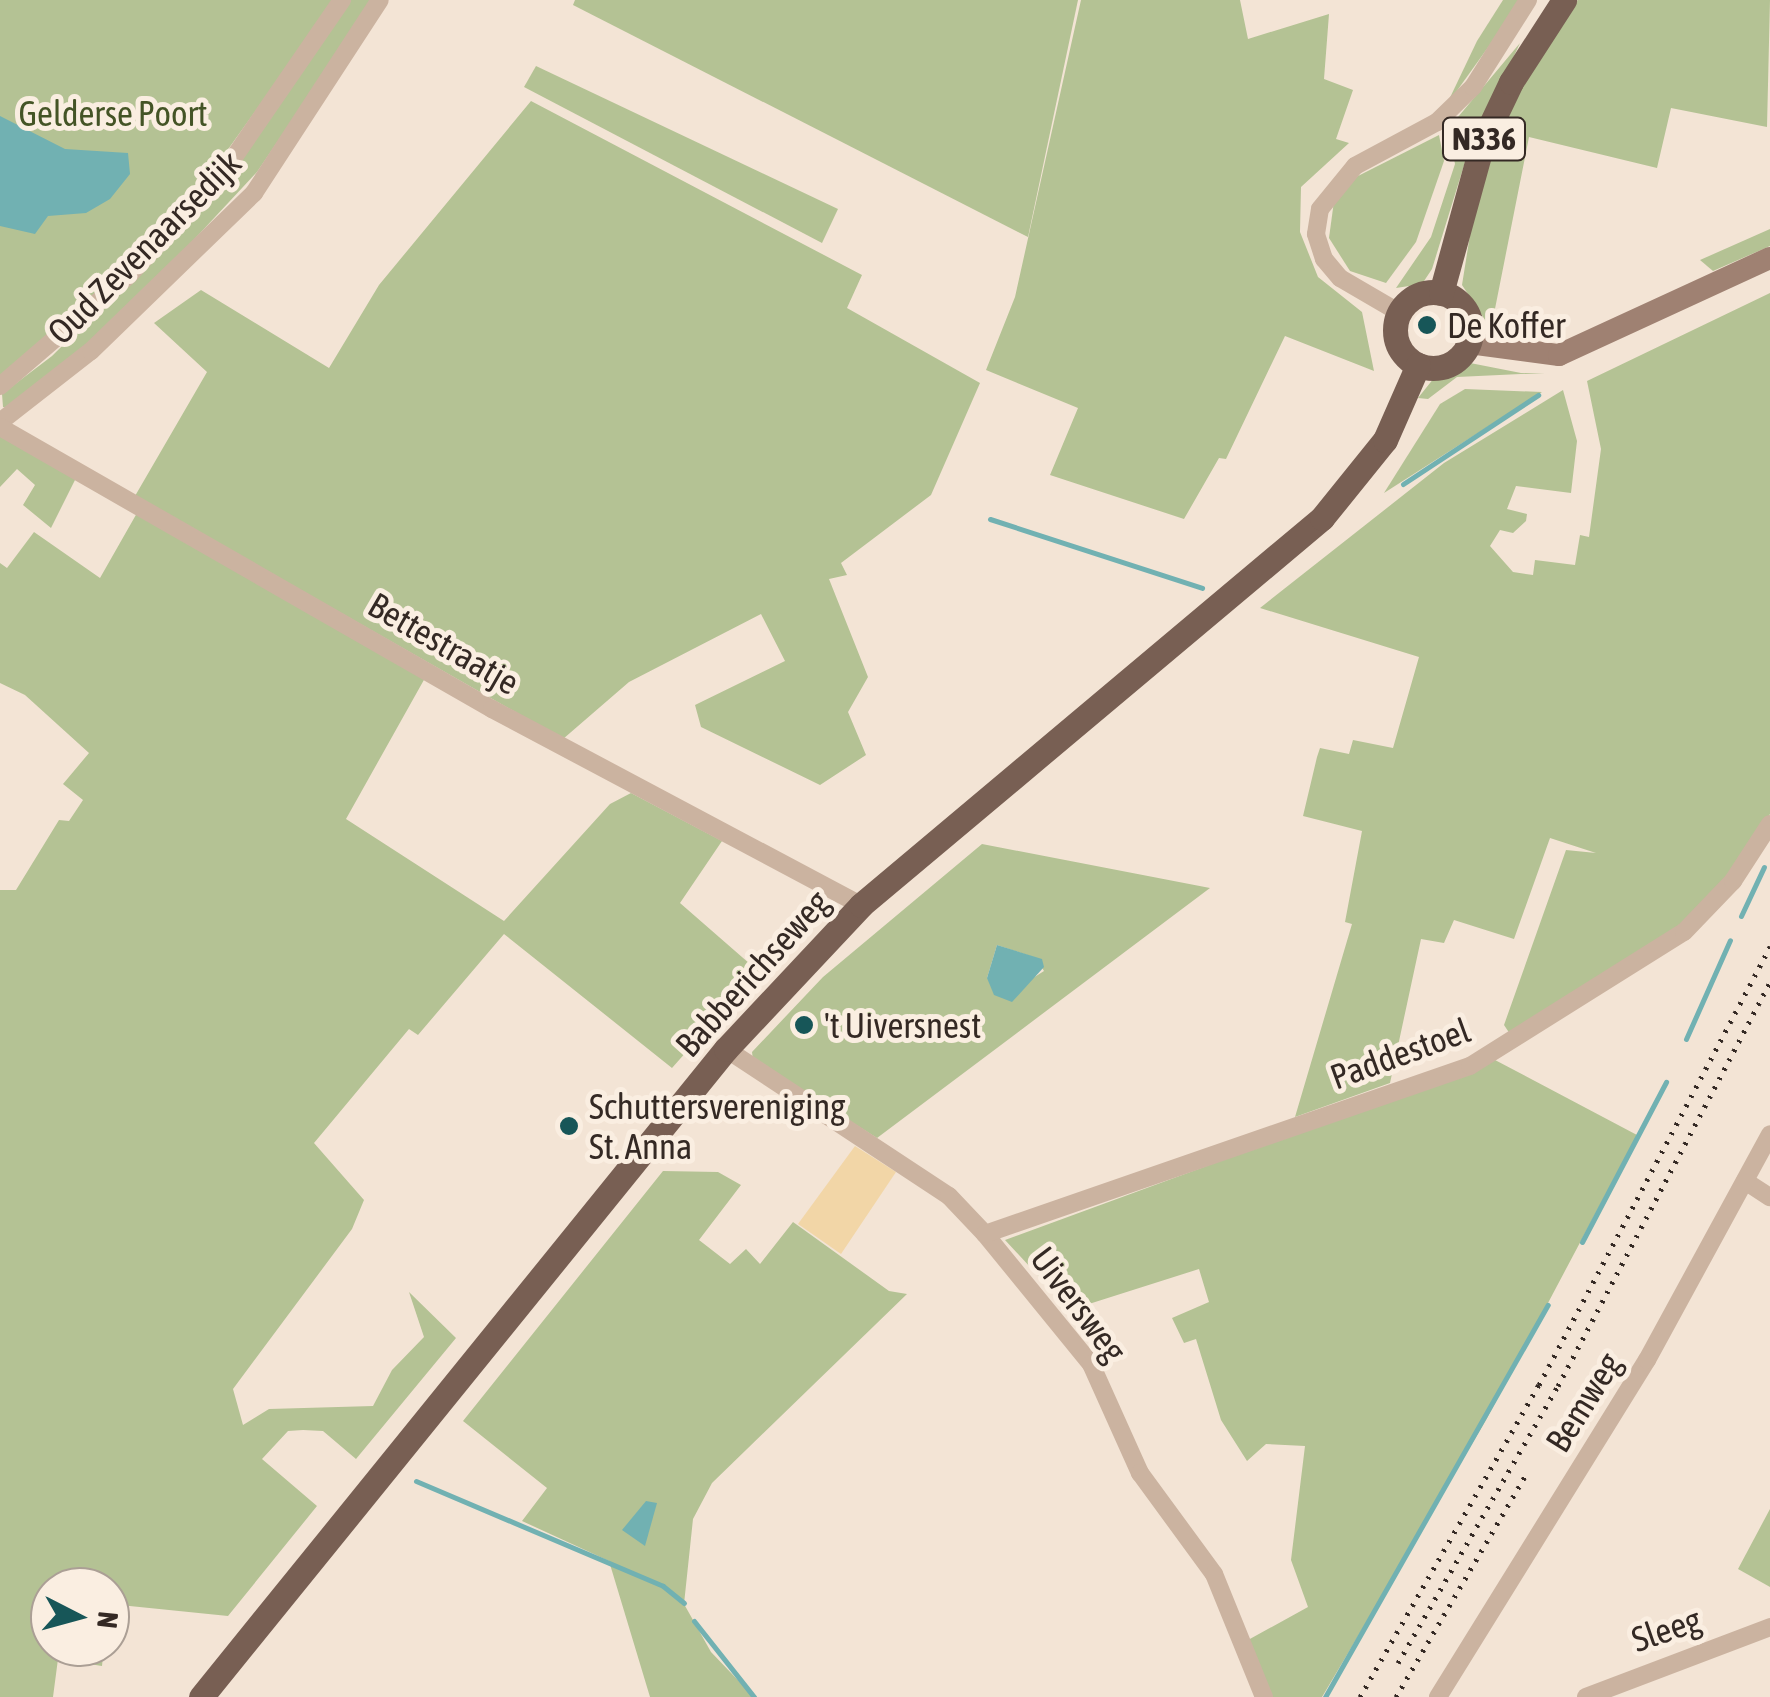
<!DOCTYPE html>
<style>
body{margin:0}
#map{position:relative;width:1770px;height:1697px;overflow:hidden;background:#f3e4d5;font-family:"Asap Condensed",sans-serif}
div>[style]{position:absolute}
.green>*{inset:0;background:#b4c294}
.sand>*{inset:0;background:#f2d6a7}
.water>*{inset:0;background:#71b1b2}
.stream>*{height:5px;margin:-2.5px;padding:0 2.5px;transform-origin:2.5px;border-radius:2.5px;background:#71b1b2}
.street>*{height:18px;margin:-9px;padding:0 9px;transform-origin:9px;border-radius:9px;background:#cbb3a0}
.secondary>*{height:22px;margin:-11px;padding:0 11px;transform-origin:11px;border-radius:11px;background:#9f8172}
.primary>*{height:25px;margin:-12.5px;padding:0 12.5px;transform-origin:12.5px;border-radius:12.5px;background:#785f53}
.primary>.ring{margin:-12.5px;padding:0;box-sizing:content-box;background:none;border:25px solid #785f53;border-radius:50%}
.rail>*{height:5px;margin-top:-2.5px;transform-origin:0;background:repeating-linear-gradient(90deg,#342924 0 2.5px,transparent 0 10.5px)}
.dots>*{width:28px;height:28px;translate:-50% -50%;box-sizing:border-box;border:5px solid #faeee1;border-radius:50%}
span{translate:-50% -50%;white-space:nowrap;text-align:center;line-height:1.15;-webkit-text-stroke:10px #faeee1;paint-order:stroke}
.shield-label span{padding:2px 8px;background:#faeee1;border:2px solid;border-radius:8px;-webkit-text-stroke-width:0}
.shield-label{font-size:32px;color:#342924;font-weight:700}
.park-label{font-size:35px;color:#445426}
.street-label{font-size:35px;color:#342924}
.poi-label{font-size:35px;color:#342924}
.left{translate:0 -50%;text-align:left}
.north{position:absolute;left:30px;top:1567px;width:100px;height:100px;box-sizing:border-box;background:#faeee1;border:2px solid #ab9f95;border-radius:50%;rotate:96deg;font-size:28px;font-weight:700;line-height:40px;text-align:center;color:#342924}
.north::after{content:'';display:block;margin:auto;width:35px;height:45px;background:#175658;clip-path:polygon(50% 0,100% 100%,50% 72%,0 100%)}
</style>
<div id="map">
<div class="green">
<i style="clip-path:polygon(0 0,335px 0,196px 194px,105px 288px,0 379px)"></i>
<i style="clip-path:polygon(351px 0,373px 0,257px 172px,120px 319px,10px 408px,3px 407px,2px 394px,52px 356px,170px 239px,260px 132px)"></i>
<i style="clip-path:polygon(575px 0,1078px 0,1028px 237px,573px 5px)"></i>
<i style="clip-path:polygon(1081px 0,1240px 0,1248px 39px,1329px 14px,1324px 79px,1353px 90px,1336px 139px,1349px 143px,1301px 187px,1300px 232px,1318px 277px,1362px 312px,1374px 371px,1285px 336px,1226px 459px,1219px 458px,1184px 519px,1050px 475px,1078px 408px,986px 370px,1015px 297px)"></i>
<i style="clip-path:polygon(1503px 0,1522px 0,1446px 106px,1477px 41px)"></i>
<i style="clip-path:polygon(1578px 0,1770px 0,1767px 127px,1671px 108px,1657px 168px,1529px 137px,1491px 329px,1462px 285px,1477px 191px,1521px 88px)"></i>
<i style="clip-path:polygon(1520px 43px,1465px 162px,1432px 269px,1422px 284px,1396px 288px,1431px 237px,1455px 164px,1448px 129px)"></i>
<i style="clip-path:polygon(536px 66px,838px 209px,822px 243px,524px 87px)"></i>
<i style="clip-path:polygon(531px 101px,862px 275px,847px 308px,980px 383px,931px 495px,841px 563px,847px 575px,829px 579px,868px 677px,848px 712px,866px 755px,820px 785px,701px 727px,695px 705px,785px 661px,761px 614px,629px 682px,563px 739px,135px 496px,207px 372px,154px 323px,201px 290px,329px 368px,379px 285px)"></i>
<i style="clip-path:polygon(1439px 135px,1444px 161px,1416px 242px,1386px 283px,1350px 271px,1329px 238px,1334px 201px,1358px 176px)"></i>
<i style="clip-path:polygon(1770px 229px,1770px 246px,1713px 271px,1700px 260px)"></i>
<i style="clip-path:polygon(1770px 293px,1770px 814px,1736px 866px,1684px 923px,1512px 1037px,1504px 1025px,1566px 850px,1596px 853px,1550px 838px,1514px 939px,1454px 920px,1444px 943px,1421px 939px,1390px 1083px,1295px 1117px,1352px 924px,1345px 922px,1362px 831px,1303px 816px,1317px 757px,1320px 748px,1349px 754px,1353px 740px,1393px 748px,1419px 657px,1260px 608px,1444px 463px,1563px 390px,1577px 441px,1571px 493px,1516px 486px,1507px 509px,1527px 514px,1526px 521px,1513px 533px,1500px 530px,1490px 546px,1513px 572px,1533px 575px,1535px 560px,1575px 565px,1580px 535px,1589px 537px,1601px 449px,1587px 381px)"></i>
<i style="clip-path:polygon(1465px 362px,1521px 373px,1545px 373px,1457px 377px,1428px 399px,1418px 398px,1434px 378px)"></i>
<i style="clip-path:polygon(1465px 389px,1542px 392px,1384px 493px,1440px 404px)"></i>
<i style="clip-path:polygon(0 435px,76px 478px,51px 528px,23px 505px,35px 485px,17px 469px,0 487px)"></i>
<i style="clip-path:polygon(137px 513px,425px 678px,346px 819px,504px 921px,610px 804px,631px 793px,722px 841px,680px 903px,758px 971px,672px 1068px,504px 934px,418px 1035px,409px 1029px,314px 1143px,364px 1200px,352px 1229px,233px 1389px,243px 1425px,269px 1409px,373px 1406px,392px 1370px,424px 1337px,409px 1292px,456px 1338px,356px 1459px,323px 1431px,303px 1430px,288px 1431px,262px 1459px,317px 1506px,228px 1616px,110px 1604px,110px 1587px,50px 1587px,50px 1647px,104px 1647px,102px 1666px,58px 1659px,53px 1697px,0 1697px,0 890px,16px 890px,59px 820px,69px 821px,83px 800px,63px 784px,89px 753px,25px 695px,0 683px,0 563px,7px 568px,34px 532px,100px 578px)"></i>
<i style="clip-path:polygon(evenodd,982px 844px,1210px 888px,877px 1138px,753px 1060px,752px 1052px,823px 977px,982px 844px,997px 945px,1036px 958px,1044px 971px,1022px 985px,987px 978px,997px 945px)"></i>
<i style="clip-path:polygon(1495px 1060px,1637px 1135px,1486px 1420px,1322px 1697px,1271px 1697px,1248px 1640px,1308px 1607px,1291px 1560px,1305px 1446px,1266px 1444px,1247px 1461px,1221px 1420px,1196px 1339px,1184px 1343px,1172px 1318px,1209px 1302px,1199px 1269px,1070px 1310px,1005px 1240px)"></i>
<i style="clip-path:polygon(663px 1171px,718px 1172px,741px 1185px,699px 1240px,730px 1264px,746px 1249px,760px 1264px,793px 1222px,889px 1291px,907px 1294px,712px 1483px,693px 1519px,684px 1604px,711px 1652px,754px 1697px,650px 1697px,609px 1561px,522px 1521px,547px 1488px,463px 1421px)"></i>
<i style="clip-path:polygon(1770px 1509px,1770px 1587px,1738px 1569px)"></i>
</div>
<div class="sand">
<i style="clip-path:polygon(855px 1146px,896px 1172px,841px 1254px,798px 1224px)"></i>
</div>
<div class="water">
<i style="clip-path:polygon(0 116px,65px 149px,128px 153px,130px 174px,110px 199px,86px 213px,48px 216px,35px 234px,0 226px)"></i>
<i style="clip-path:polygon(997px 945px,1042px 959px,1044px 967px,1012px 1002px,994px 995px,987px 978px)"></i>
<i style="clip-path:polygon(646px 1501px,657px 1503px,645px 1546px,622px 1530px)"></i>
</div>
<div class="stream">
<i style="left:1403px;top:484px;width:162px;rotate:-33.4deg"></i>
<i style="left:990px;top:519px;width:223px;rotate:18deg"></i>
<i style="left:1741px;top:916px;width:54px;rotate:-64.9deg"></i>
<i style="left:1686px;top:1039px;width:108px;rotate:-66deg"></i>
<i style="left:1582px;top:1242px;width:181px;rotate:-62.3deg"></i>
<i style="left:416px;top:1481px;width:268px;rotate:23deg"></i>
<i style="left:663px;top:1586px;width:27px;rotate:39deg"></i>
<i style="left:694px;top:1621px;width:97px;rotate:51.7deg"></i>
<i style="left:1325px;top:1697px;width:451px;rotate:-60.4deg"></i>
</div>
<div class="street">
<i style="left:1400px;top:313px;width:69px;rotate:-149.7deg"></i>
<i style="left:1340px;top:278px;width:25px;rotate:-130deg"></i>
<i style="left:1324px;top:259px;width:26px;rotate:-108deg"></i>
<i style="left:1316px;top:234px;width:25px;rotate:-81deg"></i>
<i style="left:1320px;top:209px;width:55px;rotate:-50.9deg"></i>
<i style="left:1355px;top:166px;width:93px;rotate:-28.2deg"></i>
<i style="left:1437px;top:122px;width:50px;rotate:-44.2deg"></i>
<i style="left:1473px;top:87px;width:103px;rotate:-57.7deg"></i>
<i style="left:0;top:386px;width:170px;rotate:-40.7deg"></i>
<i style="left:129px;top:275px;width:135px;rotate:-47.1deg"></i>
<i style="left:221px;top:176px;width:214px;rotate:-55.5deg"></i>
<i style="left:0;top:422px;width:115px;rotate:-38deg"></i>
<i style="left:91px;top:351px;width:227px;rotate:-44.1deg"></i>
<i style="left:254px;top:193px;width:230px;rotate:-56.9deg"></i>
<i style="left:0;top:427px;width:567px;rotate:29.82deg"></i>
<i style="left:492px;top:709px;width:418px;rotate:28deg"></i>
<i style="left:726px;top:1049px;width:267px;rotate:33.4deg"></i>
<i style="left:949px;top:1196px;width:52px;rotate:46.5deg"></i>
<i style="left:985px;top:1234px;width:168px;rotate:50.8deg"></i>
<i style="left:1091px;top:1364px;width:120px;rotate:65.8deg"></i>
<i style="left:1140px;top:1473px;width:125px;rotate:53.8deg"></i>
<i style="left:1214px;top:1574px;width:133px;rotate:67.9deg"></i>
<i style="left:1745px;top:1181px;width:30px;rotate:33deg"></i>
<i style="left:985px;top:1234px;width:513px;rotate:-19.11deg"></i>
<i style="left:1470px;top:1066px;width:252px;rotate:-32.1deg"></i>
<i style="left:1684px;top:932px;width:71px;rotate:-46.1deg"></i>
<i style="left:1733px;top:881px;width:68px;rotate:-57deg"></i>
<i style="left:1438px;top:1697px;width:397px;rotate:-58.2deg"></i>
<i style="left:1647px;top:1360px;width:257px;rotate:-61.4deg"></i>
<i style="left:1586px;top:1697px;width:197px;rotate:-20.8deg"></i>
</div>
<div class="secondary">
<i style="left:1469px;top:343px;width:91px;rotate:7.6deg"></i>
<i style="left:1559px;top:355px;width:232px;rotate:-24.7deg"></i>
</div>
<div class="primary">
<i class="ring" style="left:1395px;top:292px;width:51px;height:51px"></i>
<i style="left:1441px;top:293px;width:158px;rotate:-74.6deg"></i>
<i style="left:1483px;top:141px;width:65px;rotate:-64.6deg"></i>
<i style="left:1511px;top:82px;width:98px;rotate:-57.1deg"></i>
<i style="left:201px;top:1697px;width:834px;rotate:-50.99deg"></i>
<i style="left:726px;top:1049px;width:197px;rotate:-46.8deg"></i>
<i style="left:861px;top:905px;width:602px;rotate:-40.01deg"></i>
<i style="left:1322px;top:518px;width:100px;rotate:-51.1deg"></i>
<i style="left:1385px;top:440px;width:82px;rotate:-66.3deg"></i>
</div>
<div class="rail">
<i style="left:1398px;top:1663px;width:320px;rotate:-60deg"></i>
<i style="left:1558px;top:1386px;width:456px;rotate:-62.3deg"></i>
<i style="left:1360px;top:1697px;width:360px;rotate:-60.2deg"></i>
<i style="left:1539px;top:1385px;width:496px;rotate:-62.2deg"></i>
<i style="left:1396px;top:1697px;width:256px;rotate:-59.7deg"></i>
</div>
<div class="dots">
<i style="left:1427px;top:325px;background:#175658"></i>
<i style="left:804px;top:1025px;background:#175658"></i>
<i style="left:569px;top:1126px;background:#175658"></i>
</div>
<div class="shield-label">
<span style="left:1484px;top:139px">N336</span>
</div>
<div class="park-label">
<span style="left:113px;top:113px">Gelderse Poort</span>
</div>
<div class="street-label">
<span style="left:144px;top:247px;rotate:-45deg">Oud Zevenaarsedijk</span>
<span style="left:444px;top:643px;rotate:30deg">Bettestraatje</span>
<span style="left:752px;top:973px;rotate:-48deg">Babberichseweg</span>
<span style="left:1400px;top:1053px;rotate:-20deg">Paddestoel</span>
<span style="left:1079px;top:1304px;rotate:53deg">Uiversweg</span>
<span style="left:1583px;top:1402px;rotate:-58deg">Bemweg</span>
<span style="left:1666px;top:1629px;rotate:-19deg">Sleeg</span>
</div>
<div class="poi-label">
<span class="left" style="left:1447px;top:325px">De Koffer</span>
<span class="left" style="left:824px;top:1025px">'t Uiversnest</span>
<span class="left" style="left:589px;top:1126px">Schuttersvereniging<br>St. Anna</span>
</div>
<div class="north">N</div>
</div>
